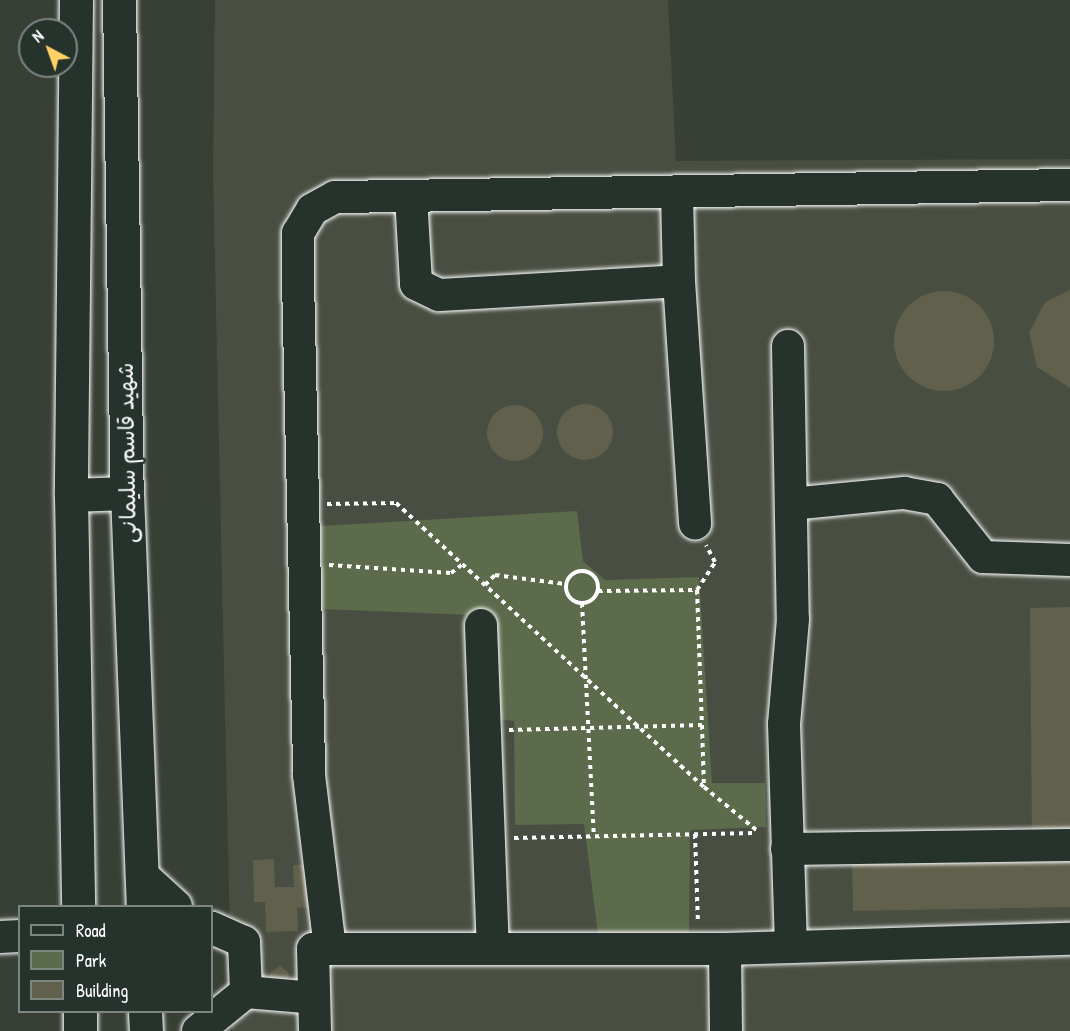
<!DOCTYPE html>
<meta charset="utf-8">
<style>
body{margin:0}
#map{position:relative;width:1070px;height:1031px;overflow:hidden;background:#384036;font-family:"Patrick Hand","Playpen Sans Arabic",sans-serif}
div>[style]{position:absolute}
.built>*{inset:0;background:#484e41}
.green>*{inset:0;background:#5c6b4c}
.building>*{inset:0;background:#61604c}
.round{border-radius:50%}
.path>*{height:4px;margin-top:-2px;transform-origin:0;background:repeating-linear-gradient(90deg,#fff 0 4.5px,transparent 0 9px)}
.path>.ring{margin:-2px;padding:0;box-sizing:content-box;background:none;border:4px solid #fff;border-radius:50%}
.roads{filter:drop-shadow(0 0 2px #fff) drop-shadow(0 0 2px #fff)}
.minor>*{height:32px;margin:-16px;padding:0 16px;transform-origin:16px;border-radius:16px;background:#26332d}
.highway>*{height:33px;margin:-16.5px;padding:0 16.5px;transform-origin:16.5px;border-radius:16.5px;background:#26332d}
span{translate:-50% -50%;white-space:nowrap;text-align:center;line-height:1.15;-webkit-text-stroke:5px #26332d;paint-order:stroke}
.street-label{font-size:22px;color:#fff}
.legend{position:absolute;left:18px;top:905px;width:195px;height:108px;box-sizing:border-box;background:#26332d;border:2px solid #7d8581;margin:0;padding:8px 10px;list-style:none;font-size:18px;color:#fff}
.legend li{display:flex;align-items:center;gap:12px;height:30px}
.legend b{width:30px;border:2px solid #7d8581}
.north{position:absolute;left:18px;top:18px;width:60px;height:60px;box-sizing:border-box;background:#26332d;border:2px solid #7d8581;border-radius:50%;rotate:319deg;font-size:16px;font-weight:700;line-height:24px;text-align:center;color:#fff}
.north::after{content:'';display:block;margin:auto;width:21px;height:27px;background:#ffd166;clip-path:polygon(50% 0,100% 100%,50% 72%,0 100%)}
</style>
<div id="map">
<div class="built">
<i style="clip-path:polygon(215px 0,668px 0,676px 161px,1070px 159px,1070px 1031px,232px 1031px,213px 173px)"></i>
</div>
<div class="green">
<i style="clip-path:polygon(577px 511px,583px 561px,605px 580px,699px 577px,712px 783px,765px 783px,766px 827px,690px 830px,689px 936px,598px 935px,584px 824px,515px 825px,514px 721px,499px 719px,495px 616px,322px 609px,321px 526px)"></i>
</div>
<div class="building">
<i style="clip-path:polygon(1070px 290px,1070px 388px,1037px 367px,1029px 333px,1045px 302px)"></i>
<i class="round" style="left:894px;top:291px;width:100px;height:100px"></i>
<i class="round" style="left:557px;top:404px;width:56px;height:56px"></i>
<i class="round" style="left:487px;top:405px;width:56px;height:56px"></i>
<i style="clip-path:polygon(1070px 607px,1070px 843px,1032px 844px,1030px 608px)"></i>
<i style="clip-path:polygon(1070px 855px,1070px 907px,853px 911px,852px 860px)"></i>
<i style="clip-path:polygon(274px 859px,275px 887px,294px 887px,293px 865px,308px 864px,309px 907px,297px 908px,298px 931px,266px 932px,265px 902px,254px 902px,253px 860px)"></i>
<i style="clip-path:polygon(280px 966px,289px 973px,288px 986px,270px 983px,270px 973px)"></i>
</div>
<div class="path">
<i style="left:327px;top:504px;width:69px;rotate:-0.8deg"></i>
<i style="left:396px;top:503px;width:419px;rotate:42.7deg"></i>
<i style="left:329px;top:565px;width:122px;rotate:3.8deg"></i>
<i style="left:451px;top:573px;width:15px;rotate:-37deg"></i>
<i class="ring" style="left:566px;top:571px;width:28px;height:28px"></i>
<i style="left:485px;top:585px;width:14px;rotate:-45deg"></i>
<i style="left:495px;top:575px;width:71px;rotate:7.3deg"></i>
<i style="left:697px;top:590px;width:33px;rotate:-57deg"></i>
<i style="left:715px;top:562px;width:19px;rotate:-118deg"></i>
<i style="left:598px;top:591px;width:99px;rotate:-0.6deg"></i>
<i style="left:697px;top:590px;width:135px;rotate:87.9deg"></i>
<i style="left:582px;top:603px;width:234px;rotate:87.1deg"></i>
<i style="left:509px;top:730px;width:193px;rotate:-1.5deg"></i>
<i style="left:702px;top:725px;width:62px;rotate:88.2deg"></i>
<i style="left:704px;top:787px;width:72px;rotate:39.4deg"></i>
<i style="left:695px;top:834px;width:90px;rotate:88.1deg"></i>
<i style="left:514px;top:838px;width:241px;rotate:-1.2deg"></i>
</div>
<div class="roads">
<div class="minor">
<i style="left:1070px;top:185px;width:735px;rotate:179.06deg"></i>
<i style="left:335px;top:197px;width:26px;rotate:151deg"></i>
<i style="left:312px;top:210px;width:27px;rotate:121deg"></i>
<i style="left:298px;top:233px;width:47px;rotate:90deg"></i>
<i style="left:298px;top:280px;width:495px;rotate:88.7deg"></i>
<i style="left:309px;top:775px;width:175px;rotate:83.1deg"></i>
<i style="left:330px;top:949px;width:395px"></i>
<i style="left:725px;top:949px;width:345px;rotate:-1.7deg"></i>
<i style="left:411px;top:196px;width:88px;rotate:86.7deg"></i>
<i style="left:416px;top:284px;width:25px;rotate:26deg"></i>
<i style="left:439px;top:295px;width:240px;rotate:-3.3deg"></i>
<i style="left:679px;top:281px;width:90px;rotate:-91.3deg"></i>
<i style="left:679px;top:281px;width:243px;rotate:86.2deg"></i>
<i style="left:788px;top:346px;width:273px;rotate:89deg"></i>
<i style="left:793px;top:619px;width:105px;rotate:94.9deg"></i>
<i style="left:784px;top:724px;width:223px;rotate:88.2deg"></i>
<i style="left:791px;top:504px;width:114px;rotate:-5.6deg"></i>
<i style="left:904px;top:493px;width:34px;rotate:10deg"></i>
<i style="left:937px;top:499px;width:74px;rotate:51.6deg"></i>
<i style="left:983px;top:557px;width:87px;rotate:2deg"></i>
<i style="left:481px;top:625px;width:321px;rotate:87.9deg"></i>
<i style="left:787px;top:849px;width:283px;rotate:-0.8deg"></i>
<i style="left:142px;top:875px;width:46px;rotate:42.4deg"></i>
<i style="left:0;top:937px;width:20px;rotate:-3deg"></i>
<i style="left:725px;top:949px;width:82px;rotate:89.3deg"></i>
<i style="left:246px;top:992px;width:68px;rotate:5deg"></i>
<i style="left:198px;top:1031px;width:62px;rotate:-39.1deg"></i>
<i style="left:246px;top:992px;width:50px;rotate:-92.3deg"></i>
<i style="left:244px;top:942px;width:35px;rotate:-156deg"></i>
<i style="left:315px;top:1031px;width:82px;rotate:-91.4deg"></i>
<i style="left:313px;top:949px;width:17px"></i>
</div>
<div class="highway">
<i style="left:76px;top:0;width:495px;rotate:90.6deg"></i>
<i style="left:71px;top:495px;width:411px;rotate:89deg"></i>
<i style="left:119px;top:0;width:493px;rotate:89.1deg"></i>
<i style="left:127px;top:493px;width:413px;rotate:87.8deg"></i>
<i style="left:71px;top:495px;width:56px;rotate:-2deg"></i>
<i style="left:80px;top:1012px;width:19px;rotate:90deg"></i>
<i style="left:145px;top:1012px;width:19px;rotate:87deg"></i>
</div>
</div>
<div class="street-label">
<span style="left:127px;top:453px;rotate:-91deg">شهید قاسم سلیمانی</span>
</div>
<ul class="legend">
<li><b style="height:8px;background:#26332d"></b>Road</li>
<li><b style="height:16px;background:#5c6b4c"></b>Park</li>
<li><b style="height:16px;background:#61604c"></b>Building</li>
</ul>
<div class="north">N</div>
</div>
